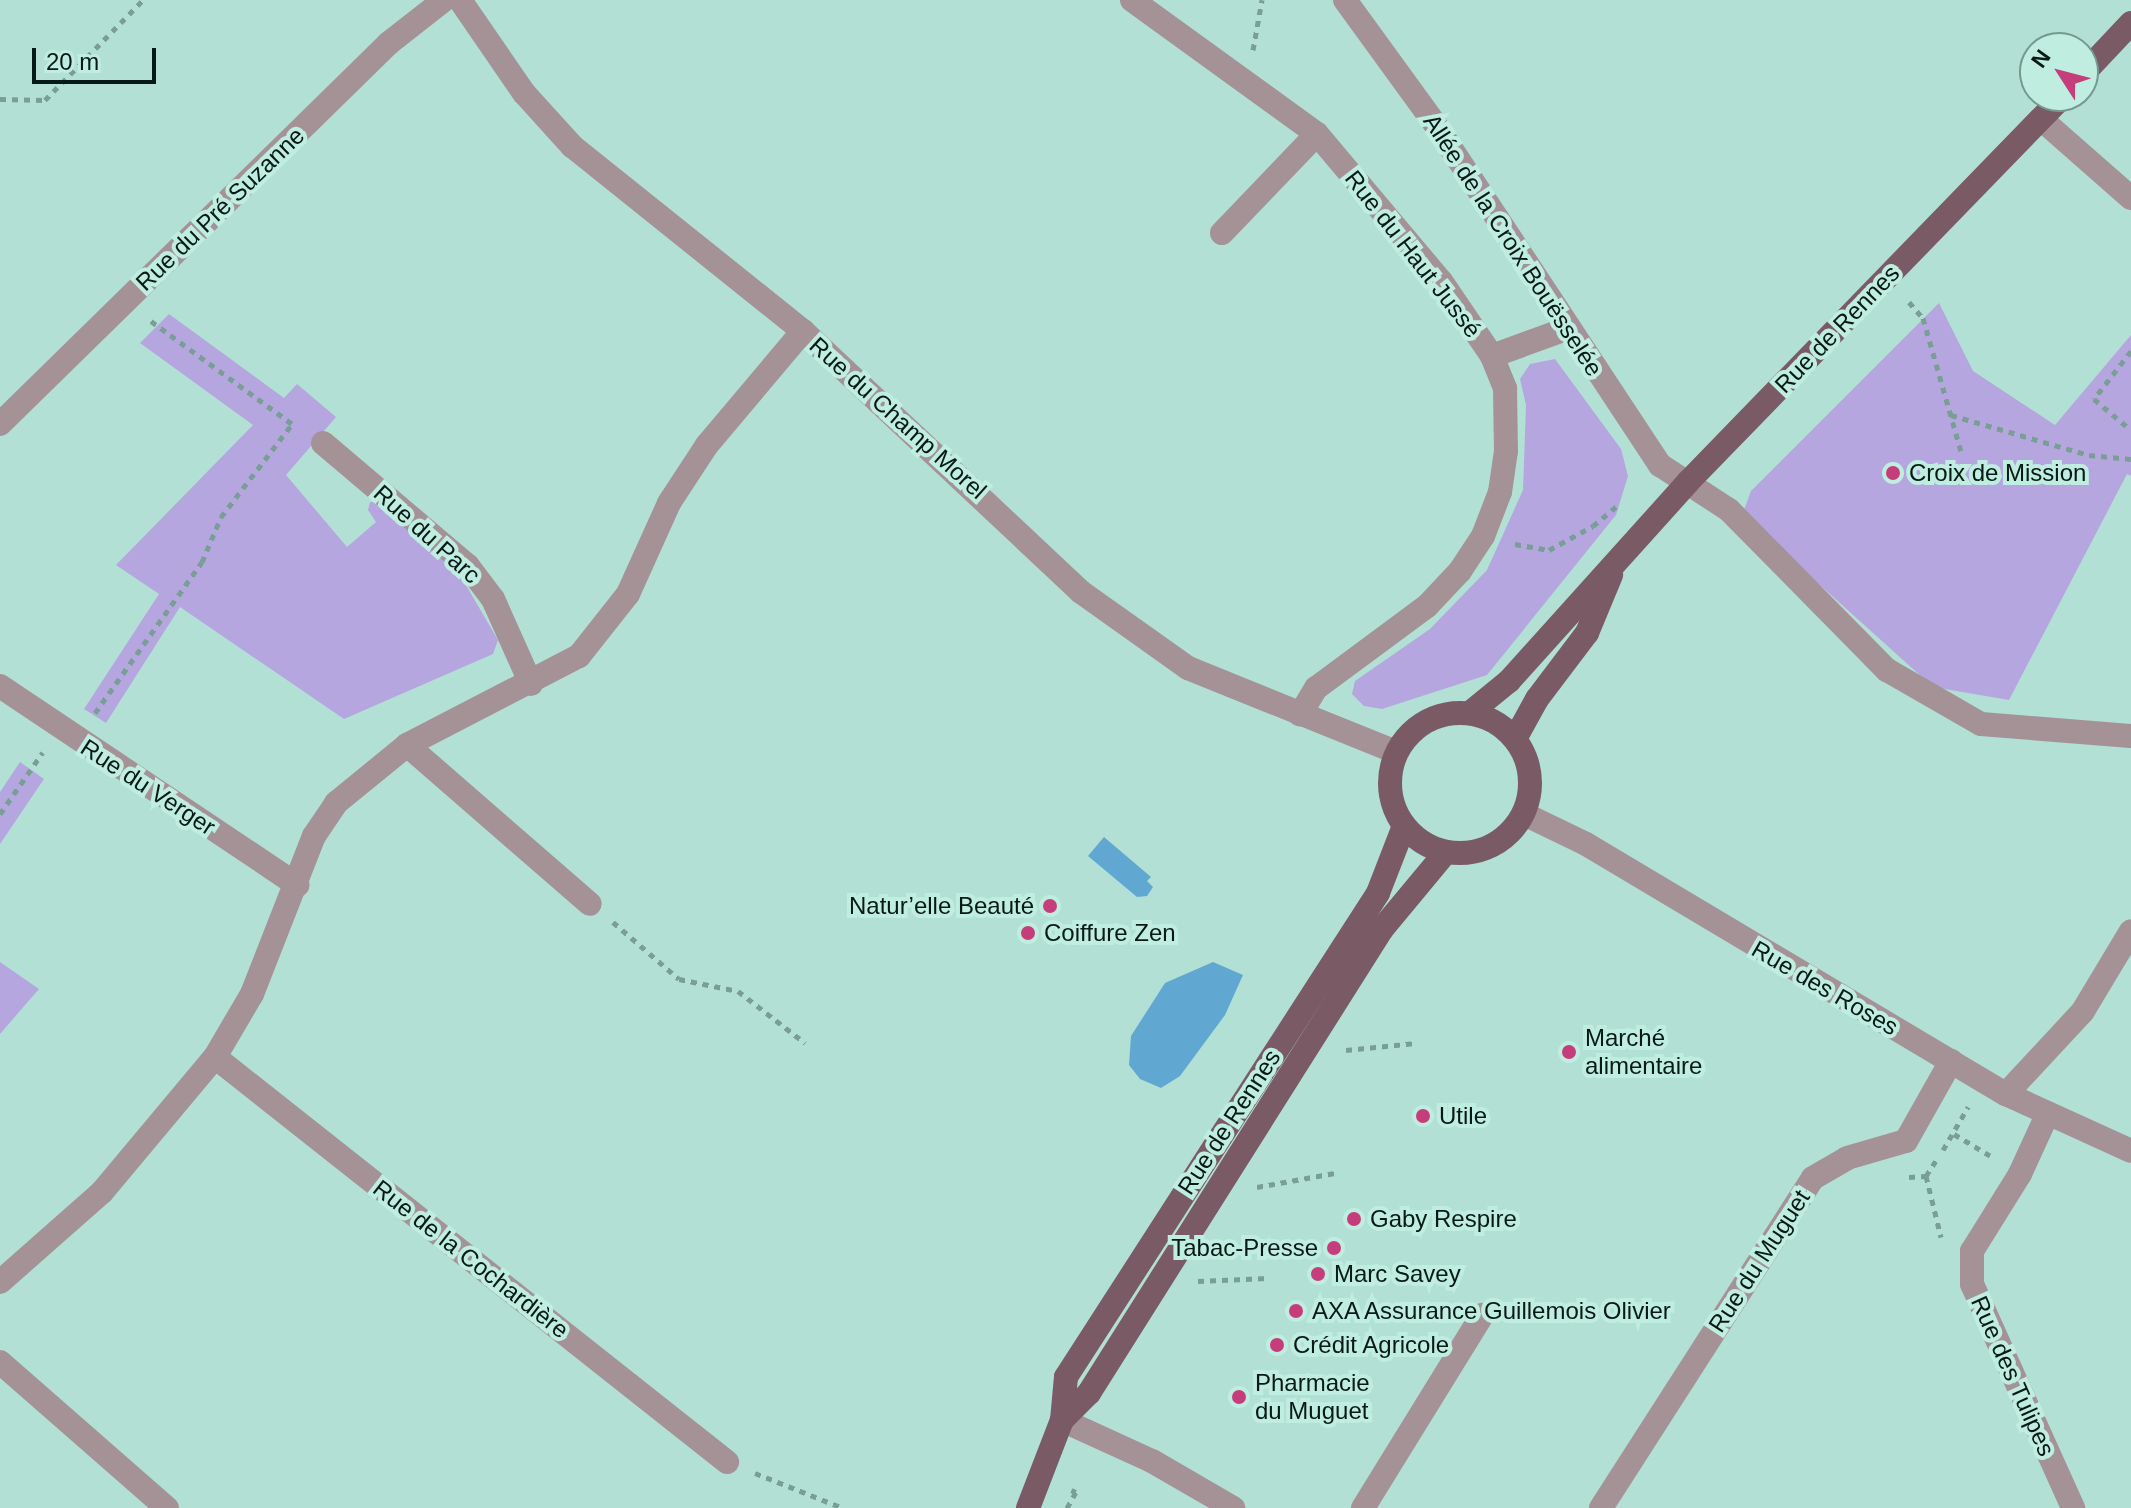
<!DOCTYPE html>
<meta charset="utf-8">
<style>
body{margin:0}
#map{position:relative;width:2131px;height:1508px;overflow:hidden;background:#b2e0d4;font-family:Helvetica,sans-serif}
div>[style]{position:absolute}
.green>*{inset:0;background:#b5a6e0}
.water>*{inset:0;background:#60a7d2}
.path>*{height:5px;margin-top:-2.5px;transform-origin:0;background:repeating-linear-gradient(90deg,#799e95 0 6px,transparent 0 12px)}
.minor>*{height:24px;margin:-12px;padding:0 12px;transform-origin:12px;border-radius:12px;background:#a49297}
.major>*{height:24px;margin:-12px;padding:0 12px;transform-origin:12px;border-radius:12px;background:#795a65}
.major>.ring{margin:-12px;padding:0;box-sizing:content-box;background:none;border:24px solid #795a65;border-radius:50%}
.dots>*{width:22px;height:22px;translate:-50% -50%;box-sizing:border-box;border:4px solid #bfeee1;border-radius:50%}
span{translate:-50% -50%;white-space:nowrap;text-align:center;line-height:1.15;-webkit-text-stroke:8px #bfeee1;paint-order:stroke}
.street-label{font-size:24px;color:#071915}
.poi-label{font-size:24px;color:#071915}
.left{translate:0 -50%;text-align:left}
.right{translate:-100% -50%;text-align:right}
.north{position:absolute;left:2019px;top:32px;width:80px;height:80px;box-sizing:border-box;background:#bfeee1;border:2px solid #75998f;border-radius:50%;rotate:306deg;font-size:22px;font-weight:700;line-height:32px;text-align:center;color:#071915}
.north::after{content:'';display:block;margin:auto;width:28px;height:36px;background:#c53e7b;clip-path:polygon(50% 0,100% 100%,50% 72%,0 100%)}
.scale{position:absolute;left:32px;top:48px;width:124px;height:36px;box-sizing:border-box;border:4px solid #071915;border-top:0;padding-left:10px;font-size:24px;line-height:28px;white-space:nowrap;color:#071915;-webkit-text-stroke:6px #bfeee1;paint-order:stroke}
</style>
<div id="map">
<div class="green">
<i style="clip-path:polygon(1939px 303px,1973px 371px,2055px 425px,2131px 335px,2131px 476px,2127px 474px,2009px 700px,1933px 687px,1751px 523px,1744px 510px,1751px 491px)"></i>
<i style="clip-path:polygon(169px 314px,284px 398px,297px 384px,336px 417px,286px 475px,347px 547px,376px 522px,368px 510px,370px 502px,378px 503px,453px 563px,498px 640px,493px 654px,344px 719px,180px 607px,106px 723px,84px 709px,159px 594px,116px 565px,253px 425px,140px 343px)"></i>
<i style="clip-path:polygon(1555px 359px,1621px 449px,1628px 476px,1616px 515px,1487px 675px,1382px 709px,1364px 706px,1352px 694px,1355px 681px,1430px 629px,1487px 570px,1523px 490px,1526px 405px,1520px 379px,1530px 364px)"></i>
<i style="clip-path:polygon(20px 762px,44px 779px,0 844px,0 792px)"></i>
<i style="clip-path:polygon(0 962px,39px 989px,0 1034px)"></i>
</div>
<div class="water">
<i style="clip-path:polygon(1104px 837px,1151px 877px,1147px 881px,1153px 887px,1147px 896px,1137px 897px,1088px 856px)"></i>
<i style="clip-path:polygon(1213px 962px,1243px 975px,1225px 1015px,1180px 1076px,1161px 1088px,1140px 1079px,1129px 1065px,1131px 1036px,1165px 983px)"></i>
</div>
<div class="path">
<i style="left:1253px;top:50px;width:51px;rotate:-79.8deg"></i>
<i style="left:0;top:99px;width:45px;rotate:1.3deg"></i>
<i style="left:45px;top:100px;width:140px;rotate:-45.6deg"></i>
<i style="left:1909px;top:302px;width:21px;rotate:49deg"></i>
<i style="left:1923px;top:318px;width:138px;rotate:74.1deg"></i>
<i style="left:151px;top:321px;width:178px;rotate:36.1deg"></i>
<i style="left:2131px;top:351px;width:61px;rotate:127.6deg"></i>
<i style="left:2094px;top:399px;width:48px;rotate:40deg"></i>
<i style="left:1951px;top:415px;width:144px;rotate:16.2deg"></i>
<i style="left:2089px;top:455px;width:42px;rotate:5.4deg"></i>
<i style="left:1515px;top:544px;width:35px;rotate:10deg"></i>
<i style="left:1549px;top:550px;width:50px;rotate:-28.6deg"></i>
<i style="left:1593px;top:526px;width:33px;rotate:-40deg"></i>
<i style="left:95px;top:713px;width:185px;rotate:-54.7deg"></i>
<i style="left:202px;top:562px;width:49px;rotate:-67.1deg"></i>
<i style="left:221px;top:517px;width:117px;rotate:-52.6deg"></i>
<i style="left:0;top:814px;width:75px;rotate:-55.3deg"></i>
<i style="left:613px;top:922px;width:87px;rotate:40.8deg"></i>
<i style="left:679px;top:979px;width:60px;rotate:11.5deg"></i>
<i style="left:738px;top:991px;width:85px;rotate:37.8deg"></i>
<i style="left:1346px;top:1050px;width:70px;rotate:-5.7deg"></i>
<i style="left:1954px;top:1134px;width:47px;rotate:31deg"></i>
<i style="left:1943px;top:1150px;width:50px;rotate:-59.8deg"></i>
<i style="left:1926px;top:1176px;width:63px;rotate:76.2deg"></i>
<i style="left:1909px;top:1177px;width:17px;rotate:-3deg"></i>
<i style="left:1926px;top:1176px;width:20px;rotate:-57deg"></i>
<i style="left:1257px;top:1187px;width:79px;rotate:-10.2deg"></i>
<i style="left:1198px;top:1281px;width:70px;rotate:-2.5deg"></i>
<i style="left:755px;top:1473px;width:95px;rotate:21.7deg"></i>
<i style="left:1067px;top:1508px;width:18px;rotate:-61deg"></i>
<i style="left:1076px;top:1492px;width:5px;rotate:-158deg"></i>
</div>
<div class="minor">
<i style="left:460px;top:0;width:113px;rotate:55.5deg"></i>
<i style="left:524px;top:93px;width:72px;rotate:47.8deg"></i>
<i style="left:572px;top:146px;width:296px;rotate:38.7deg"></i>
<i style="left:803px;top:331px;width:381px;rotate:43.2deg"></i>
<i style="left:1081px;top:592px;width:131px;rotate:35.4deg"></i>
<i style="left:1188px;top:668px;width:224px;rotate:22deg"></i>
<i style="left:1132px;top:0;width:228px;rotate:35.9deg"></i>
<i style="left:1317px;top:134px;width:192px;rotate:49.9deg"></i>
<i style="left:1441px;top:281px;width:91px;rotate:55.8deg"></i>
<i style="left:1492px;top:356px;width:35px;rotate:68deg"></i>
<i style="left:1505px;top:388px;width:63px;rotate:89.1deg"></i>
<i style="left:1506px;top:451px;width:41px;rotate:98.3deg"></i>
<i style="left:1500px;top:492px;width:47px;rotate:111.1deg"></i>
<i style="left:1483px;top:536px;width:42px;rotate:123.3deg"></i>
<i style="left:1460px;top:571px;width:48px;rotate:133.3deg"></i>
<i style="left:1427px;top:606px;width:138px;rotate:143.5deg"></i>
<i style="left:1316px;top:688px;width:31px;rotate:121deg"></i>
<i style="left:1345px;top:0;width:153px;rotate:54deg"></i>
<i style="left:1435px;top:124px;width:409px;rotate:56.6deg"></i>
<i style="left:1660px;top:465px;width:82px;rotate:33.1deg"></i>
<i style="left:1729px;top:510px;width:225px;rotate:45.4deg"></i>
<i style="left:1887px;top:670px;width:108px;rotate:29.9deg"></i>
<i style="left:1981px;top:724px;width:150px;rotate:4.6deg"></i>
<i style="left:2041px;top:119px;width:120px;rotate:41.3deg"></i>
<i style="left:1222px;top:233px;width:137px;rotate:-46.2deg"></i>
<i style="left:1492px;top:356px;width:79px;rotate:-20deg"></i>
<i style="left:0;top:424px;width:545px;rotate:-44.4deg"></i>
<i style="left:389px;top:43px;width:70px;rotate:-38deg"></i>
<i style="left:323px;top:443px;width:190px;rotate:40.3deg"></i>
<i style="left:468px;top:566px;width:41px;rotate:52.9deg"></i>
<i style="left:493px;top:599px;width:93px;rotate:65.9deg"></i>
<i style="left:0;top:686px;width:358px;rotate:33.8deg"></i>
<i style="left:407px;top:745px;width:242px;rotate:41deg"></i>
<i style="left:1524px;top:814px;width:69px;rotate:25.8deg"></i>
<i style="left:1586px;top:844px;width:489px;rotate:30.8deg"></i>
<i style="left:2006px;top:1094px;width:137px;rotate:24.5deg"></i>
<i style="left:215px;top:1057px;width:653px;rotate:38.34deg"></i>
<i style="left:2006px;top:1094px;width:113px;rotate:-47.1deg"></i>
<i style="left:2083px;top:1011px;width:93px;rotate:-59deg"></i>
<i style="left:2047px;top:1115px;width:65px;rotate:114.6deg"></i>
<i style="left:2020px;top:1174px;width:91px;rotate:121.9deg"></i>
<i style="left:1972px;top:1251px;width:33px;rotate:90deg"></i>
<i style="left:1972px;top:1284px;width:246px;rotate:65.7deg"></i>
<i style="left:0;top:1282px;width:136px;rotate:-41.4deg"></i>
<i style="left:102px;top:1192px;width:176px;rotate:-50.1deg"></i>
<i style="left:215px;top:1057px;width:73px;rotate:-59.6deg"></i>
<i style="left:252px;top:994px;width:170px;rotate:-68.6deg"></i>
<i style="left:314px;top:836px;width:40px;rotate:-56deg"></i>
<i style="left:336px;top:803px;width:92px;rotate:-39.2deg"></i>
<i style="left:407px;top:745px;width:194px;rotate:-27.4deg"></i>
<i style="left:579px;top:656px;width:79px;rotate:-51.7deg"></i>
<i style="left:628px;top:594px;width:100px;rotate:-65.7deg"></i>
<i style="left:669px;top:503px;width:69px;rotate:-56.8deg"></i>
<i style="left:707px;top:445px;width:149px;rotate:-49.9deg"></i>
<i style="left:0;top:1362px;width:222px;rotate:41.2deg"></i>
<i style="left:1062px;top:1420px;width:99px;rotate:24.5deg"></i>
<i style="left:1152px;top:1461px;width:94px;rotate:30.1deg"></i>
<i style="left:1363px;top:1508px;width:227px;rotate:-58.3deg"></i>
<i style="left:1601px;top:1508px;width:392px;rotate:-57.3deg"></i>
<i style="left:1813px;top:1178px;width:39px;rotate:-30deg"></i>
<i style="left:1847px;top:1158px;width:61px;rotate:-16.1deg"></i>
<i style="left:1906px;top:1141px;width:92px;rotate:-60.6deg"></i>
</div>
<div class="major">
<i style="left:2083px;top:74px;width:70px;rotate:-46.7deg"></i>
<i style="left:1471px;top:712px;width:49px;rotate:-39.2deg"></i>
<i style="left:1509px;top:681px;width:268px;rotate:-48deg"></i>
<i style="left:1688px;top:482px;width:538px;rotate:-45.83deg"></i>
<i class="ring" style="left:1390px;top:713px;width:116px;height:116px"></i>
<i style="left:1515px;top:739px;width:46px;rotate:-61.2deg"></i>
<i style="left:1537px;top:699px;width:83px;rotate:-52.9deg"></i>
<i style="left:1587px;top:633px;width:63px;rotate:-67.5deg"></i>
<i style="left:1062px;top:1420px;width:38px;rotate:-45deg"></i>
<i style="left:1089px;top:1393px;width:549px;rotate:-57.73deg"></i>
<i style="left:1382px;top:929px;width:100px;rotate:-50.3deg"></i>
<i style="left:1028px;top:1508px;width:94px;rotate:-68.9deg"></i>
<i style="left:1062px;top:1420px;width:43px;rotate:-84.7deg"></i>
<i style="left:1066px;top:1377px;width:576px;rotate:-57.19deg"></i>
<i style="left:1378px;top:893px;width:72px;rotate:-68.8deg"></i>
</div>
<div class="dots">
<i style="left:1893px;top:473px;background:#c53e7b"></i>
<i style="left:1050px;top:906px;background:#c53e7b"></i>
<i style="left:1028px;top:933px;background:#c53e7b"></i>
<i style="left:1569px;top:1052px;background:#c53e7b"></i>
<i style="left:1423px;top:1116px;background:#c53e7b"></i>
<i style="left:1354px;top:1219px;background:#c53e7b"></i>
<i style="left:1334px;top:1248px;background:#c53e7b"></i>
<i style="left:1318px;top:1274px;background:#c53e7b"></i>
<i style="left:1296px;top:1311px;background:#c53e7b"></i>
<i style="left:1277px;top:1345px;background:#c53e7b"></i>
<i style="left:1239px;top:1397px;background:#c53e7b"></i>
</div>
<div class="street-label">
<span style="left:220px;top:209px;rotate:-44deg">Rue du Pré Suzanne</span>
<span style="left:1513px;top:245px;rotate:57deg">Allée de la Croix Bouësselée</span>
<span style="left:1413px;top:254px;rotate:52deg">Rue du Haut Jussé</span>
<span style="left:1837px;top:329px;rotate:-46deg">Rue de Rennes</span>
<span style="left:898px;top:418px;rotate:42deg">Rue du Champ Morel</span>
<span style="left:427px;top:534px;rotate:42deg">Rue du Parc</span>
<span style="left:148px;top:787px;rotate:33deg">Rue du Verger</span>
<span style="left:1825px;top:988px;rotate:30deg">Rue des Roses</span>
<span style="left:1229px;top:1122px;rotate:-57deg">Rue de Rennes</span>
<span style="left:471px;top:1259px;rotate:38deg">Rue de la Cochardière</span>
<span style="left:1759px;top:1261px;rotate:-57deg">Rue du Muguet</span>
<span style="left:2013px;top:1376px;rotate:66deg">Rue des Tulipes</span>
</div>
<div class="poi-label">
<span class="left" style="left:1909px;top:473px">Croix de Mission</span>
<span class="right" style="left:1034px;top:906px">Natur’elle Beauté</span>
<span class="left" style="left:1044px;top:933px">Coiffure Zen</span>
<span class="left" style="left:1585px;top:1052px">Marché<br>alimentaire</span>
<span class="left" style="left:1439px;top:1116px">Utile</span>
<span class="left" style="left:1370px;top:1219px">Gaby Respire</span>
<span class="right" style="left:1318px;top:1248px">Tabac-Presse</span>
<span class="left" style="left:1334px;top:1274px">Marc Savey</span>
<span class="left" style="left:1312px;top:1311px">AXA Assurance Guillemois Olivier</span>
<span class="left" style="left:1293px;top:1345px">Crédit Agricole</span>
<span class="left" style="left:1255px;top:1397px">Pharmacie<br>du Muguet</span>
</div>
<div class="north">N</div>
<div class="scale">20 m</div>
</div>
